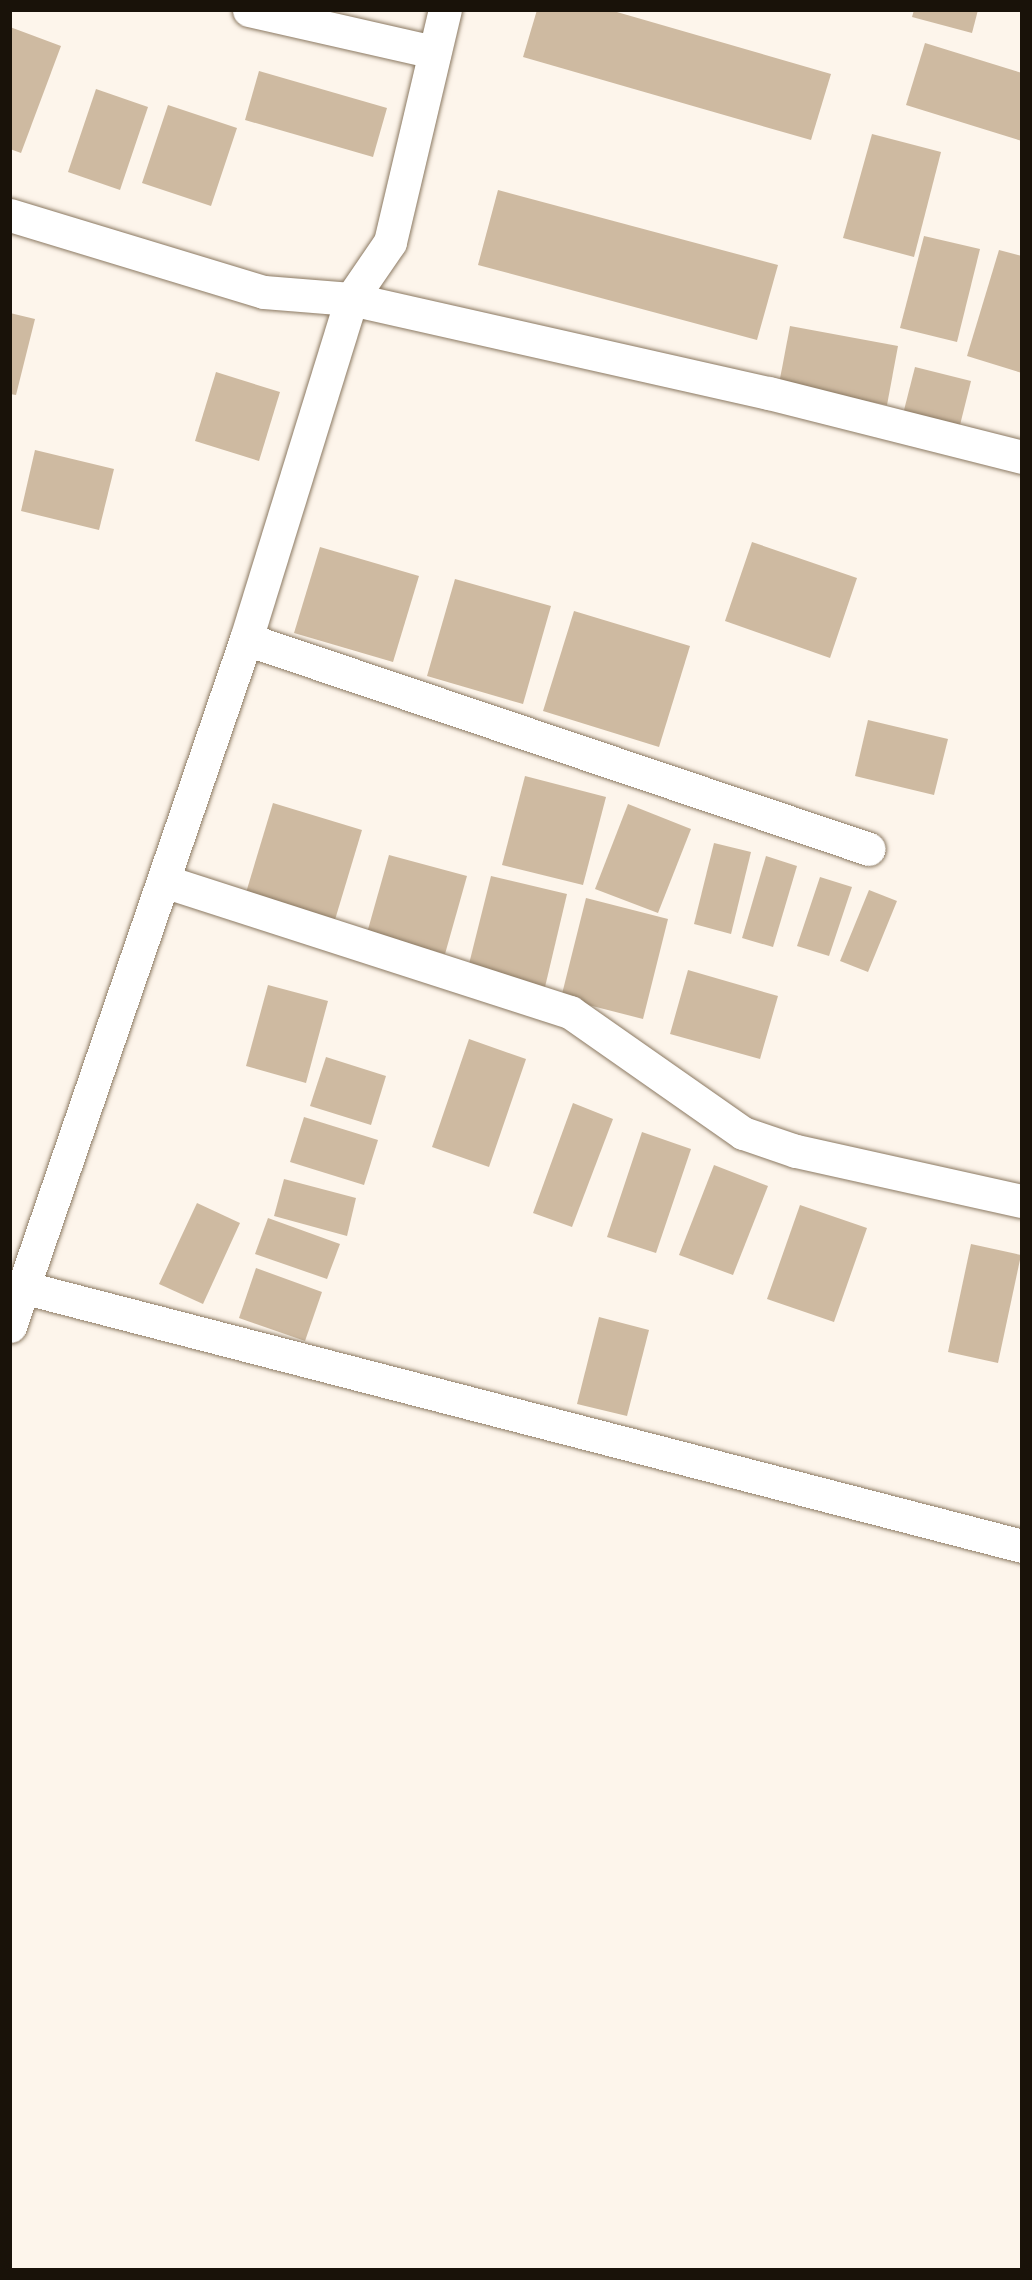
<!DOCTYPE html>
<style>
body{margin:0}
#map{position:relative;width:1032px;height:2280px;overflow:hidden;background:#fdf5eb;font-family:Mulish,sans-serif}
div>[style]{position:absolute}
.building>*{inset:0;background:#cebaa1}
.roads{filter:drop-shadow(0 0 2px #8b7962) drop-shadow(0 0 2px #8b7962)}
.minor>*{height:33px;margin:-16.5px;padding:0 16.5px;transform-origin:16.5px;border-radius:16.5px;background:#fff}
.major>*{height:33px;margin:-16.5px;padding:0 16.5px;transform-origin:16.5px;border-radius:16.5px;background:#fff}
span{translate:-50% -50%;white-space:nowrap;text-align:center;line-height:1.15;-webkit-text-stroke:4.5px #fdf5eb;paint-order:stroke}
.frame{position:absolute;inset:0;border:12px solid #191209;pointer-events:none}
</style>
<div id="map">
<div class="building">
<i style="clip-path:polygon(537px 10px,610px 10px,831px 74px,811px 140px,523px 57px)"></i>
<i style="clip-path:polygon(914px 10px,978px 10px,972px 33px,912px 17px)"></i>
<i style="clip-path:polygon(10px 27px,61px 46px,21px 153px,10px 149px)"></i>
<i style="clip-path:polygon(925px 43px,1022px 73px,1022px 141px,906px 105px)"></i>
<i style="clip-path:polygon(259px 71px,387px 108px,373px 157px,245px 120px)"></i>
<i style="clip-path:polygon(96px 89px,148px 107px,120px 190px,68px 172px)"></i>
<i style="clip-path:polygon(168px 105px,237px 128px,211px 206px,142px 183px)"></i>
<i style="clip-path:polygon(872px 134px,941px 152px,914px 257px,843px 238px)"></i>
<i style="clip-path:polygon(498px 190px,778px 265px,757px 340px,478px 265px)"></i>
<i style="clip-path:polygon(924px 236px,980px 249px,957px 342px,900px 328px)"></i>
<i style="clip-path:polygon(999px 250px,1022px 256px,1022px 373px,967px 356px)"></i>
<i style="clip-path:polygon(10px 313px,35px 319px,16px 395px,10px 394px)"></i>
<i style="clip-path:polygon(790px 326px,898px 346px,887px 405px,779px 384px)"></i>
<i style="clip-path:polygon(915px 367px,971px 381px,957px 437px,901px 422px)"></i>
<i style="clip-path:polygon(216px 372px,280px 392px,259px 461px,195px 441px)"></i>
<i style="clip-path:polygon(35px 450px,114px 469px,99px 530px,21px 511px)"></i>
<i style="clip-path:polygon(752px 542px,857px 578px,830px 658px,725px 621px)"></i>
<i style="clip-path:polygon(320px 547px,419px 576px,393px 662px,294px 633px)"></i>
<i style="clip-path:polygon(455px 579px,551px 606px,523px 704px,427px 676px)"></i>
<i style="clip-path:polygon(574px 611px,690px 646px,659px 747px,543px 711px)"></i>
<i style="clip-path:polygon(868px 720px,948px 739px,934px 795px,855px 776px)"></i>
<i style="clip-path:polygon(525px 776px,606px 797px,583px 885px,502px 865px)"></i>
<i style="clip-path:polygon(273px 803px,362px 830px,334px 923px,245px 896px)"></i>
<i style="clip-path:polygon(628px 804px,691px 829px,658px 913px,595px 889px)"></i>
<i style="clip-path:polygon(714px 843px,751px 852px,731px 934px,694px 924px)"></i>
<i style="clip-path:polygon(389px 855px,467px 876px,445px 954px,367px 933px)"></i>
<i style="clip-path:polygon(766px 856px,797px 866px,773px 947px,742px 938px)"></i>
<i style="clip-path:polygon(491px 876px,567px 894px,545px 987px,468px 968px)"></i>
<i style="clip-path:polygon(820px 877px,852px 887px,829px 956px,797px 946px)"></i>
<i style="clip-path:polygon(869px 890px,897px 901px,868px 972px,840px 961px)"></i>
<i style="clip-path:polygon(586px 898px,668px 919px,643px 1019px,561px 998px)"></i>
<i style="clip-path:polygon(688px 970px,778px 996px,760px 1059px,670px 1034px)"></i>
<i style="clip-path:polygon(268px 985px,328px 1001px,306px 1083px,246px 1066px)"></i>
<i style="clip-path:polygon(469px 1039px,526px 1059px,489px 1167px,432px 1147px)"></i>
<i style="clip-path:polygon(326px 1057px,386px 1076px,371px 1125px,310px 1106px)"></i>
<i style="clip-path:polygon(573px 1103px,613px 1119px,572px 1227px,533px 1213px)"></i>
<i style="clip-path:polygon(304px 1117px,378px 1140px,364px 1185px,290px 1162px)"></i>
<i style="clip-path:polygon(642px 1132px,691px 1149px,656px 1253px,607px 1237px)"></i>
<i style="clip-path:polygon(714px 1165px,768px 1186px,733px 1275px,679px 1255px)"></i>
<i style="clip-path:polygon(284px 1179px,356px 1198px,347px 1236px,274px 1216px)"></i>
<i style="clip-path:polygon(197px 1203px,240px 1223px,203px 1304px,159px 1284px)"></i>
<i style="clip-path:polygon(800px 1205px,867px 1228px,834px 1322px,767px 1299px)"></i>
<i style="clip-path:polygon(268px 1218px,340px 1244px,327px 1279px,255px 1254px)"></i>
<i style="clip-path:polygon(971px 1244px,1021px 1255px,998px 1363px,948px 1352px)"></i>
<i style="clip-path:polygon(256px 1268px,322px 1292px,305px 1341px,239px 1318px)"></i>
<i style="clip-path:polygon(599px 1317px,649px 1330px,627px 1416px,577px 1404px)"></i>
</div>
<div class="roads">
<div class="minor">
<i style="left:249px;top:10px;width:190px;rotate:12.8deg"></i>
<i style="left:246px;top:639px;width:657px;rotate:18.63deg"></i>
<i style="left:164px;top:881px;width:427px;rotate:17.9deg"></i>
<i style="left:570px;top:1012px;width:211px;rotate:35deg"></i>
<i style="left:743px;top:1133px;width:56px;rotate:18.8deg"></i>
<i style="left:796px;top:1151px;width:231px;rotate:12.5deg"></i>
<i style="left:22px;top:1287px;width:1033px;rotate:14.52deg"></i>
<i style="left:10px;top:1326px;width:726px;rotate:-71.04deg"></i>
<i style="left:246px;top:639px;width:356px;rotate:-72.8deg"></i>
<i style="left:351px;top:299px;width:428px;rotate:12.7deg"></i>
<i style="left:769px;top:393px;width:261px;rotate:14.2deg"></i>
</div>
<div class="major">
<i style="left:10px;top:215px;width:265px;rotate:16.9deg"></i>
<i style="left:264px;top:292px;width:87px;rotate:4.6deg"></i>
<i style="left:351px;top:299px;width:69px;rotate:-55.6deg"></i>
<i style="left:390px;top:242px;width:238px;rotate:-76.7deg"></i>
</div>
</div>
<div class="frame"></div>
</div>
